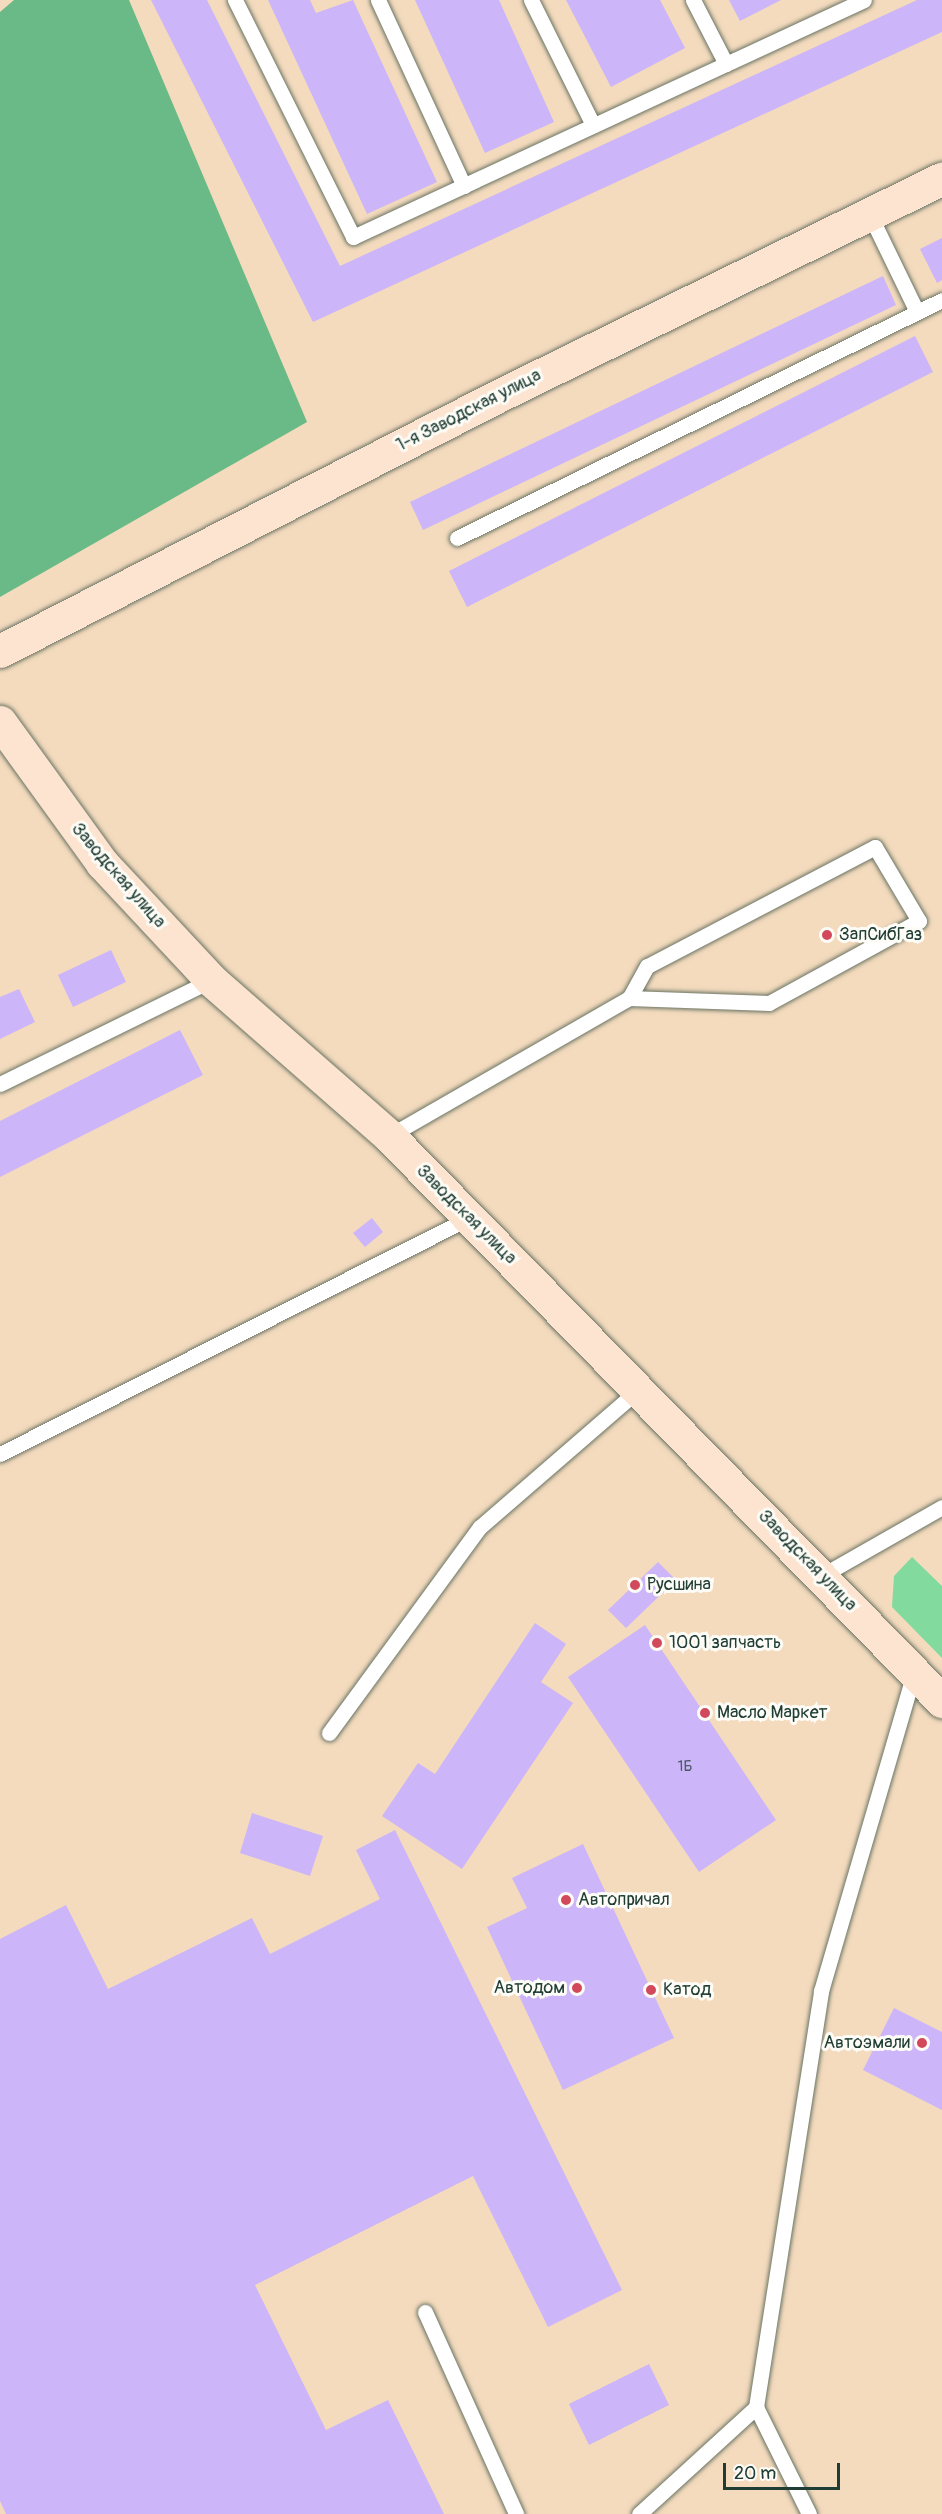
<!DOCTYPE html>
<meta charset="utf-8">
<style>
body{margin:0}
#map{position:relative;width:942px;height:2514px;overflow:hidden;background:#f4dbbe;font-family:Pangolin,sans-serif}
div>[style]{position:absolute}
.green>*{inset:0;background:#82da9f}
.forest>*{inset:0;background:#69ba86}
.building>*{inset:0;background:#ccb5f8}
.roads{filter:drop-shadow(0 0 2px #6a7464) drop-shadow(0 0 2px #6a7464)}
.lane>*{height:15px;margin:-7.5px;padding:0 7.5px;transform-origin:7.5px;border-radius:7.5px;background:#fff}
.secondary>*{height:33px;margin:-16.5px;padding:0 16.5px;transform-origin:16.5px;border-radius:16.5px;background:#fde4d0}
.dots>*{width:16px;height:16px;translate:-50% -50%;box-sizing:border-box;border:3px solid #fdfcf7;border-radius:50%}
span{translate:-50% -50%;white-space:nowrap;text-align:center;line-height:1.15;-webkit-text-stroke:6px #fdfcf7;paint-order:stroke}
.number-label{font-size:15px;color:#4a5b65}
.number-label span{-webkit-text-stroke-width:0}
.street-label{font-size:18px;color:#1f3d34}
.poi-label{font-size:18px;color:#1f3d34}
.left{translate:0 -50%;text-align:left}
.right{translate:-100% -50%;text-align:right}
.scale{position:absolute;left:723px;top:2463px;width:117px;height:27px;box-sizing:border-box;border:3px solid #1f3d34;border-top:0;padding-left:8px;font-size:18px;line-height:21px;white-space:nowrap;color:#1f3d34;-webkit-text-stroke:4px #fdfcf7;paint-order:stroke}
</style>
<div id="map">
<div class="green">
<i style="clip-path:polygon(912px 1557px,942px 1586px,942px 1658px,892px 1607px,894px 1576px)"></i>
</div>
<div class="forest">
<i style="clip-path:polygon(14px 0,129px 0,307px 422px,0 597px,0 12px)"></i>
</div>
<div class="building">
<i style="clip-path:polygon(151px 0,207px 0,340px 266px,917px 0,942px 0,942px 32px,313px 322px)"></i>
<i style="clip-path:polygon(268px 0,310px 0,316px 13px,353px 0,437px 182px,367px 214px)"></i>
<i style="clip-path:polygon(415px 0,499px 0,554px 122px,485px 153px)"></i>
<i style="clip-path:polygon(566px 0,660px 0,685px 48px,611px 87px)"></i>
<i style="clip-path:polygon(729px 0,781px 0,740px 21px)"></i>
<i style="clip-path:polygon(942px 238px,942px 280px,937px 283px,920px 249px)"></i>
<i style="clip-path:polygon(883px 276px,896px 305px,423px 530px,410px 502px)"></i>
<i style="clip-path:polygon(915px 336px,933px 372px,467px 607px,449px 571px)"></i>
<i style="clip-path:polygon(111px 950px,126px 982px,73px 1007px,58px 975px)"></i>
<i style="clip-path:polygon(19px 989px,35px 1022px,0 1039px,0 997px)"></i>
<i style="clip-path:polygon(180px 1030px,203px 1075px,0 1177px,0 1121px)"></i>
<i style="clip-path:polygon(372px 1218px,383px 1232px,365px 1247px,353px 1233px)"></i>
<i style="clip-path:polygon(658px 1562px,676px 1580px,626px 1628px,608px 1610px)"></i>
<i style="clip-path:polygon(535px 1623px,566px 1644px,541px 1682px,573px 1703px,462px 1869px,382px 1816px,418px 1763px,435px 1774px)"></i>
<i style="clip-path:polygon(645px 1625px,776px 1820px,699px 1872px,568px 1677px)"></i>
<i style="clip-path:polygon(252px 1813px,323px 1836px,310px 1876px,240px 1853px)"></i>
<i style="clip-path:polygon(395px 1830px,622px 2290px,548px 2327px,473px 2176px,255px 2285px,326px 2430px,388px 2400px,444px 2514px,6px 2514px,0 2501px,0 1939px,66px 1905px,108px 1989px,252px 1918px,270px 1954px,380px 1899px,356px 1850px)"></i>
<i style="clip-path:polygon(583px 1844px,674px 2038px,563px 2090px,487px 1927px,527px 1908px,512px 1878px)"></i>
<i style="clip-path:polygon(894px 2008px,942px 2032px,942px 2110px,863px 2070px)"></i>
<i style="clip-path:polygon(649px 2364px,669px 2405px,589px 2445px,569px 2404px)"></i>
</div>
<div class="roads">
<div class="lane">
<i style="left:235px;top:0;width:265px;rotate:63.5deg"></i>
<i style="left:353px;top:237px;width:563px;rotate:-24.88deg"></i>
<i style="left:378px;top:0;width:205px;rotate:65.2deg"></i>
<i style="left:531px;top:0;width:140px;rotate:63.6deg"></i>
<i style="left:693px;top:0;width:72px;rotate:62.7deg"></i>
<i style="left:869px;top:213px;width:110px;rotate:64.1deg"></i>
<i style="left:457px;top:538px;width:540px;rotate:-26.14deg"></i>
<i style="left:0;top:1084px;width:235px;rotate:-26.2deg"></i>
<i style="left:389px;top:1136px;width:277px;rotate:-29.9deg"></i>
<i style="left:629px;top:998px;width:140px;rotate:2deg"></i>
<i style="left:769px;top:1003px;width:171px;rotate:-28.7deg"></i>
<i style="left:919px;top:921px;width:86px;rotate:-120.7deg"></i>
<i style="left:875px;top:847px;width:257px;rotate:152.4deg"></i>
<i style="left:647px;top:966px;width:37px;rotate:119deg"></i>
<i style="left:0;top:1454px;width:525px;rotate:-26.71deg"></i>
<i style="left:821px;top:1576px;width:139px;rotate:-29.7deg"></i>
<i style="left:329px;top:1733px;width:255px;rotate:-53.8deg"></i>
<i style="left:480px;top:1527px;width:209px;rotate:-40.9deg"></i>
<i style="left:425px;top:2312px;width:222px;rotate:65.7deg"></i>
<i style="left:756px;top:2407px;width:119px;rotate:63.6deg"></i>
<i style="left:639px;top:2514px;width:159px;rotate:-42.4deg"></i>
<i style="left:756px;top:2407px;width:421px;rotate:-81.1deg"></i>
<i style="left:821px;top:1991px;width:332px;rotate:-73.7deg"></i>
</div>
<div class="secondary">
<i style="left:0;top:651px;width:562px;rotate:-27.11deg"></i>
<i style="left:500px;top:395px;width:492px;rotate:-26.1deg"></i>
<i style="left:0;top:722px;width:174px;rotate:54.1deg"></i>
<i style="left:102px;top:863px;width:160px;rotate:47deg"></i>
<i style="left:211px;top:980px;width:237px;rotate:41.2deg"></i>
<i style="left:389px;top:1136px;width:791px;rotate:45.61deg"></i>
</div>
</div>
<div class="dots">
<i style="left:827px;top:935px;background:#d1495b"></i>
<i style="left:635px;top:1585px;background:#d1495b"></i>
<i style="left:657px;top:1643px;background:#d1495b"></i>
<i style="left:705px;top:1713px;background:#d1495b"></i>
<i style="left:566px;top:1900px;background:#d1495b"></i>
<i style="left:577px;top:1988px;background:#d1495b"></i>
<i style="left:651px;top:1990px;background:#d1495b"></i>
<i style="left:922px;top:2043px;background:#d1495b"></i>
</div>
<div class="number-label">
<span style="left:685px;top:1767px">1Б</span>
</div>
<div class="street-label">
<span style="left:469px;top:411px;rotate:-27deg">1-я Заводская улица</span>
<span style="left:118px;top:876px;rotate:49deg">Заводская улица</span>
<span style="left:466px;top:1215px;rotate:45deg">Заводская улица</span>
<span style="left:807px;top:1561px;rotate:46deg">Заводская улица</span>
</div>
<div class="poi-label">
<span class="left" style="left:839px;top:935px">ЗапСибГаз</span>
<span class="left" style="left:647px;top:1585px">Русшина</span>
<span class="left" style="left:669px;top:1643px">1001 запчасть</span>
<span class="left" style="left:717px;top:1713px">Масло Маркет</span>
<span class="left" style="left:578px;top:1900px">Автопричал</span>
<span class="right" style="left:565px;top:1988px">Автодом</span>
<span class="left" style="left:663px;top:1990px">Катод</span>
<span class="right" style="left:910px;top:2043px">Автоэмали</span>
</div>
<div class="scale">20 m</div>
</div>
